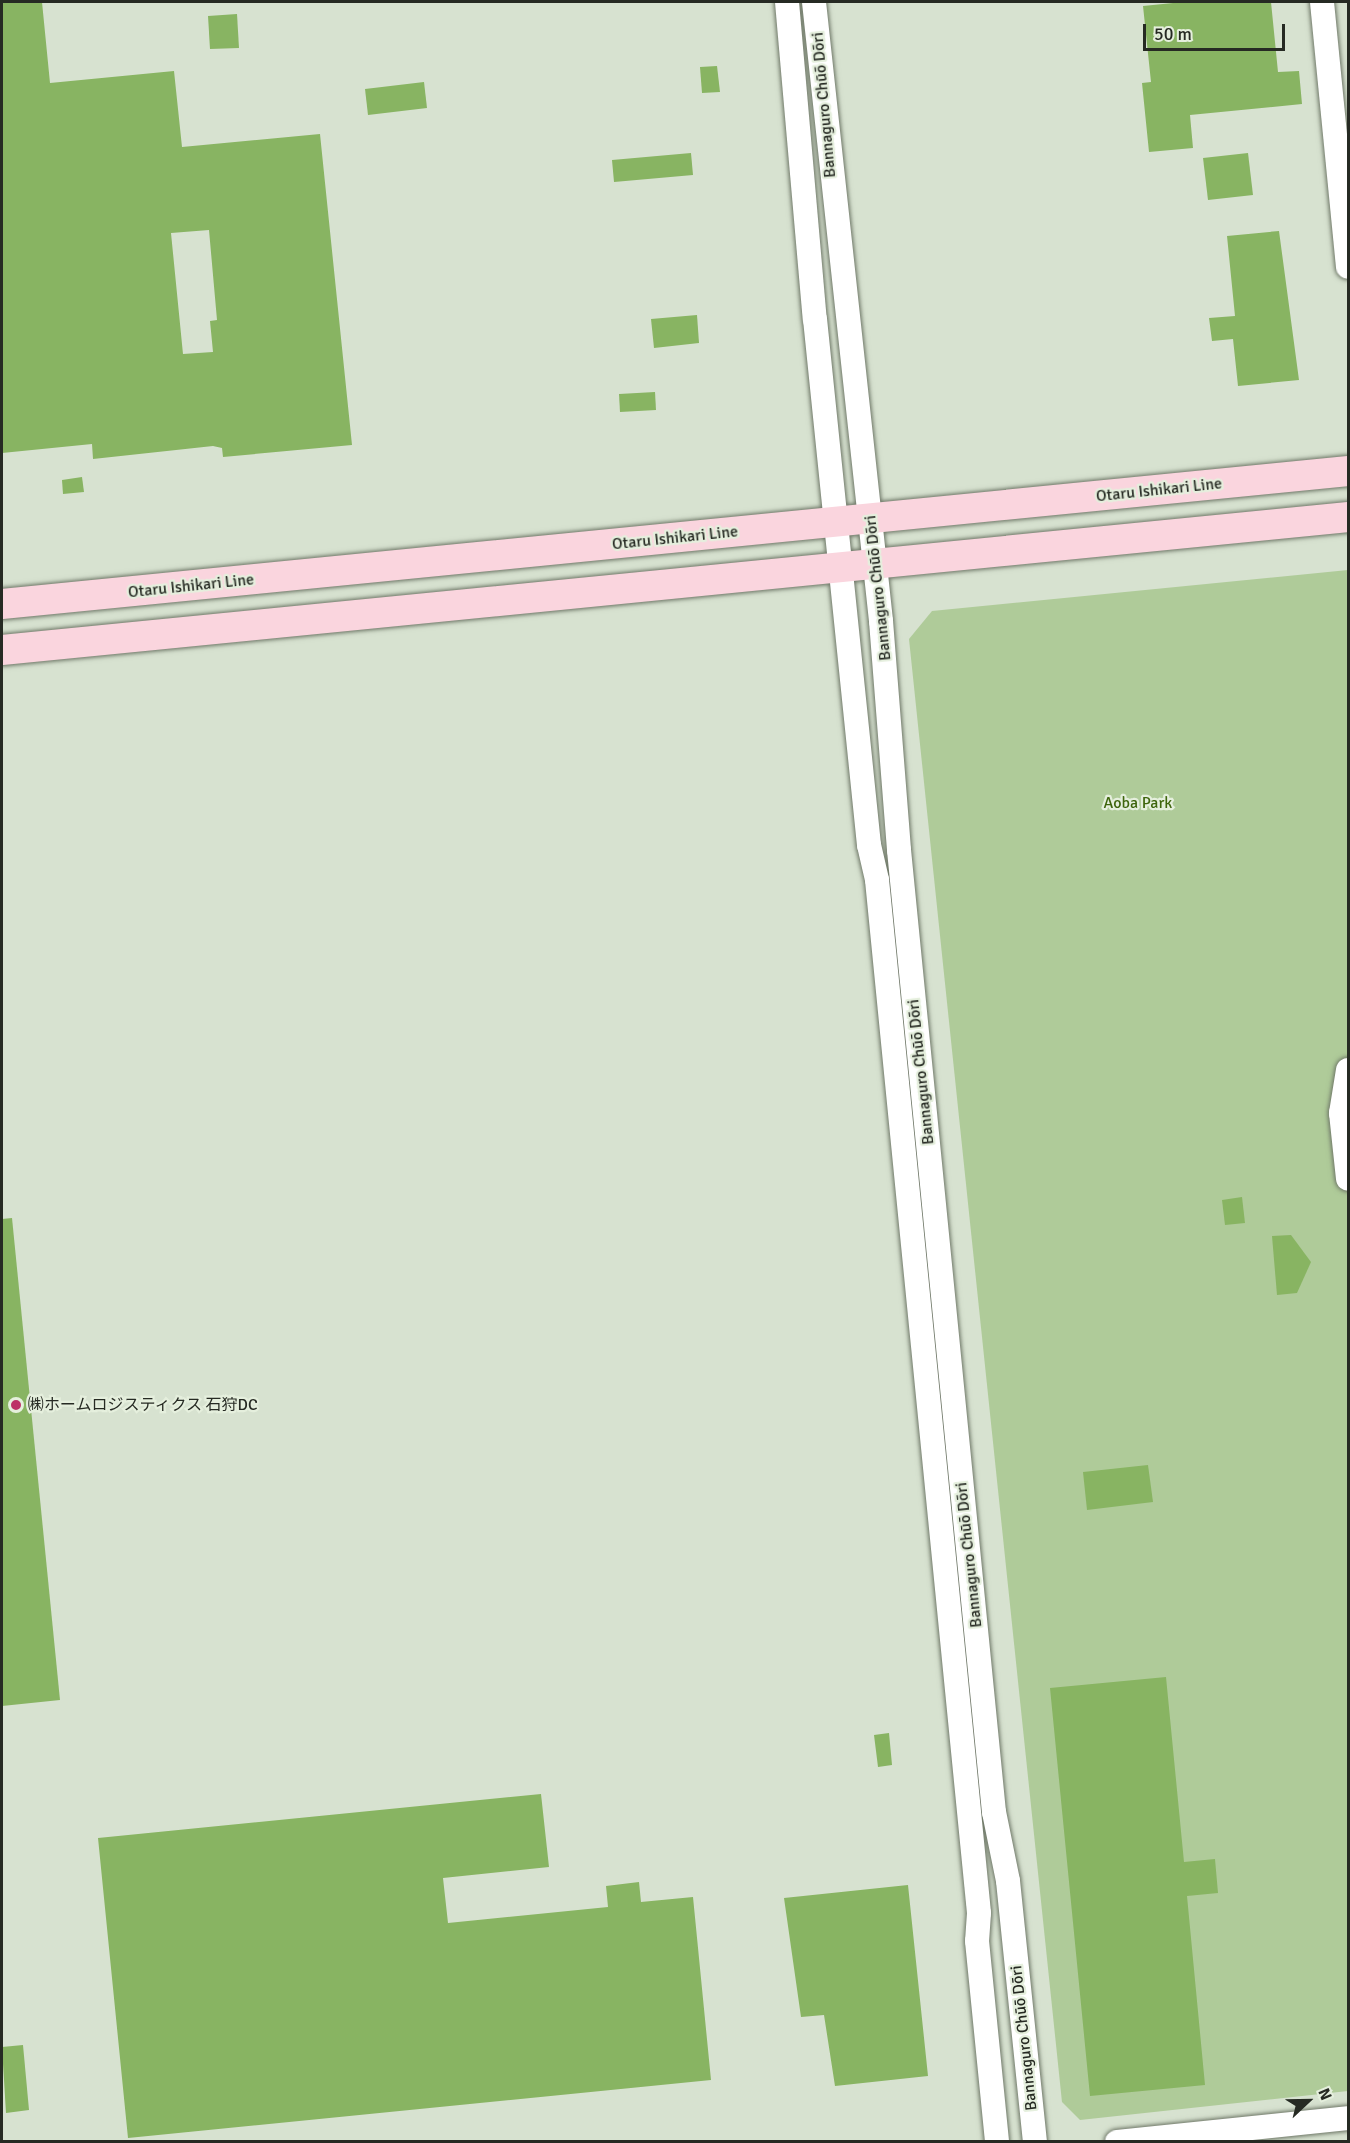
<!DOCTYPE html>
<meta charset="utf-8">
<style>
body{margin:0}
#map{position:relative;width:1350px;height:2143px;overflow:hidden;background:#d7e2d0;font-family:Signika,"Noto Sans JP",sans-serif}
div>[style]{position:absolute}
.green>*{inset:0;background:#afcb99}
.building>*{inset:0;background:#88b462}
.roads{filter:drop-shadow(0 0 2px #707969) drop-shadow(0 0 2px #707969)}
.minor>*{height:24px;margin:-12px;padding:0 12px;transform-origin:12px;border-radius:12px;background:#fff}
.major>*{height:30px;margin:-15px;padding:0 15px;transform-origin:15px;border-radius:15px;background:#fad5de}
.dots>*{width:16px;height:16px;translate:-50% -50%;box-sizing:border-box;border:3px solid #e5efdd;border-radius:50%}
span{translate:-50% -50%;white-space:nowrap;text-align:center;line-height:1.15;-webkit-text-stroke:4.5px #e5efdd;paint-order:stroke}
.street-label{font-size:16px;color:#262a23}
.park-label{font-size:16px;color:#3e650d}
.poi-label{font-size:16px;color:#262a23}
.left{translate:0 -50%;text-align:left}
.frame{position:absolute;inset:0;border:3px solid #262a23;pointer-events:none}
.north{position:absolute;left:1278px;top:2071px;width:60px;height:60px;-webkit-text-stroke:4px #e5efdd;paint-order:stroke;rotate:68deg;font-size:16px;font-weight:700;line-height:24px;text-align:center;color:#262a23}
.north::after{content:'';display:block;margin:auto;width:21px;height:27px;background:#262a23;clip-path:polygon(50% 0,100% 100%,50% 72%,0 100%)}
.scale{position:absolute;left:1143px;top:24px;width:142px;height:27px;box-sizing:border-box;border:3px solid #262a23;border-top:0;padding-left:8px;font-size:18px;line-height:21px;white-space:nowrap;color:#262a23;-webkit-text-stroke:4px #e5efdd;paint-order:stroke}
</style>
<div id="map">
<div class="green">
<i style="clip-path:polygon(1348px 570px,1348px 2091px,1080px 2120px,1062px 2102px,909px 639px,932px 611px)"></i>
</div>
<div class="building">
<i style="clip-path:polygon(evenodd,2px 2px,42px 2px,50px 83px,174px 71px,182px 147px,320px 134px,352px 445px,223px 457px,222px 448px,213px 446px,93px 459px,92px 444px,2px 453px,2px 2px,209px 230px,217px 320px,210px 321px,213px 352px,183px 354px,171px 233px,209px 230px)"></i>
<i style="clip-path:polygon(1183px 2px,1271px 2px,1278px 72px,1299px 71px,1302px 104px,1190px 115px,1193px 148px,1149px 152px,1142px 83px,1151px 82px,1143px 6px)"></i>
<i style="clip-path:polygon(237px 14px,239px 48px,210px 49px,208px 16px)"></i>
<i style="clip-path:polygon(717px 66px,720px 92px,702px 93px,700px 67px)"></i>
<i style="clip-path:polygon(424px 82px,427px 108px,368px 115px,365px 89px)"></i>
<i style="clip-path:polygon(691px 153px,693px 175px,614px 182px,612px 160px)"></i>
<i style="clip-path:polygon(1248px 153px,1253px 195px,1208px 200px,1203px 158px)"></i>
<i style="clip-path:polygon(1279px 231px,1299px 380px,1238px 386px,1233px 339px,1212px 341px,1209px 318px,1235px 316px,1227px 236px)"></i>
<i style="clip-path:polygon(697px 315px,699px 343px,654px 348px,651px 319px)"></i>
<i style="clip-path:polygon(655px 392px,656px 410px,620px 412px,619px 394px)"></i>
<i style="clip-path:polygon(82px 477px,84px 492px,63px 494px,62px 480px)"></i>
<i style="clip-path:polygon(1242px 1197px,1245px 1223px,1225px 1225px,1222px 1200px)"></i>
<i style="clip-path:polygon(12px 1218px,60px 1700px,2px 1706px,2px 1219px)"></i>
<i style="clip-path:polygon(1291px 1235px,1311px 1262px,1297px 1293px,1277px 1295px,1272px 1236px)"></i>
<i style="clip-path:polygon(1148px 1465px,1153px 1502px,1087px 1510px,1083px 1472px)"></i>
<i style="clip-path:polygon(1166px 1677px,1184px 1862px,1215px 1859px,1218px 1893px,1187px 1896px,1205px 2085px,1090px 2096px,1050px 1688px)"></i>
<i style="clip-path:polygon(889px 1733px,892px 1765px,878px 1767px,874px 1735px)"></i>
<i style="clip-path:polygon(541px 1794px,549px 1867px,443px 1878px,448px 1923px,608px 1907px,606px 1886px,639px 1882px,641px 1902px,693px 1897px,711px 2080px,128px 2138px,98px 1838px)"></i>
<i style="clip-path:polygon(908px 1885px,928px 2076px,835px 2086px,824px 2015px,801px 2017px,784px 1898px)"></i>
<i style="clip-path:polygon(23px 2045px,29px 2110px,6px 2113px,2px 2047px)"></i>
</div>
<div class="roads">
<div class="minor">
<i style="left:787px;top:2px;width:318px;rotate:85deg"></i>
<i style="left:815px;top:319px;width:529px;rotate:84.14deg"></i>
<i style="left:869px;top:845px;width:36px;rotate:77deg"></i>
<i style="left:877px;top:880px;width:1038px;rotate:84.36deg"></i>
<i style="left:979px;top:1913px;width:28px;rotate:94deg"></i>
<i style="left:977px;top:1941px;width:202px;rotate:84.3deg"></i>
<i style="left:814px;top:2px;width:623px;rotate:83.82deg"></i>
<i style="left:881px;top:621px;width:230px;rotate:85.5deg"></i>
<i style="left:899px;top:850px;width:967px;rotate:84.36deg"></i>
<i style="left:994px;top:1812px;width:70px;rotate:78.5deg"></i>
<i style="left:1008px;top:1881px;width:262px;rotate:84.1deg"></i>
<i style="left:1322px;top:2px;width:266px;rotate:84.4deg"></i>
<i style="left:1348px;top:1070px;width:44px;rotate:99.2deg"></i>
<i style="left:1341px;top:1113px;width:66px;rotate:83.9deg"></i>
<i style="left:1117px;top:2142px;width:232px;rotate:-5.9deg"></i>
</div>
<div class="major">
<i style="left:2px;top:604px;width:1353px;rotate:-5.64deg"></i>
<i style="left:2px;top:650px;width:1353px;rotate:-5.64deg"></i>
</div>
</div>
<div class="dots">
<i style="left:16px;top:1405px;background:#bc3065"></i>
</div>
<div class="street-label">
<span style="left:824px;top:105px;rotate:-95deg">Bannaguro Chūō Dōri</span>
<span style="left:1159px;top:490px;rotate:-6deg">Otaru Ishikari Line</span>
<span style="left:675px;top:538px;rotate:-6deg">Otaru Ishikari Line</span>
<span style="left:191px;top:586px;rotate:-6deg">Otaru Ishikari Line</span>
<span style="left:878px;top:588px;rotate:-96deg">Bannaguro Chūō Dōri</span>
<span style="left:921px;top:1072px;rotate:-96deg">Bannaguro Chūō Dōri</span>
<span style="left:969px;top:1555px;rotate:-96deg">Bannaguro Chūō Dōri</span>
<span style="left:1024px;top:2038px;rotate:-96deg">Bannaguro Chūō Dōri</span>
</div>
<div class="park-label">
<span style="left:1138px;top:803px">Aoba Park</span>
</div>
<div class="poi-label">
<span class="left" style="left:28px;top:1405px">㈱ホームロジスティクス 石狩DC</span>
</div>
<div class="frame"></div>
<div class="north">N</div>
<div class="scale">50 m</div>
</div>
